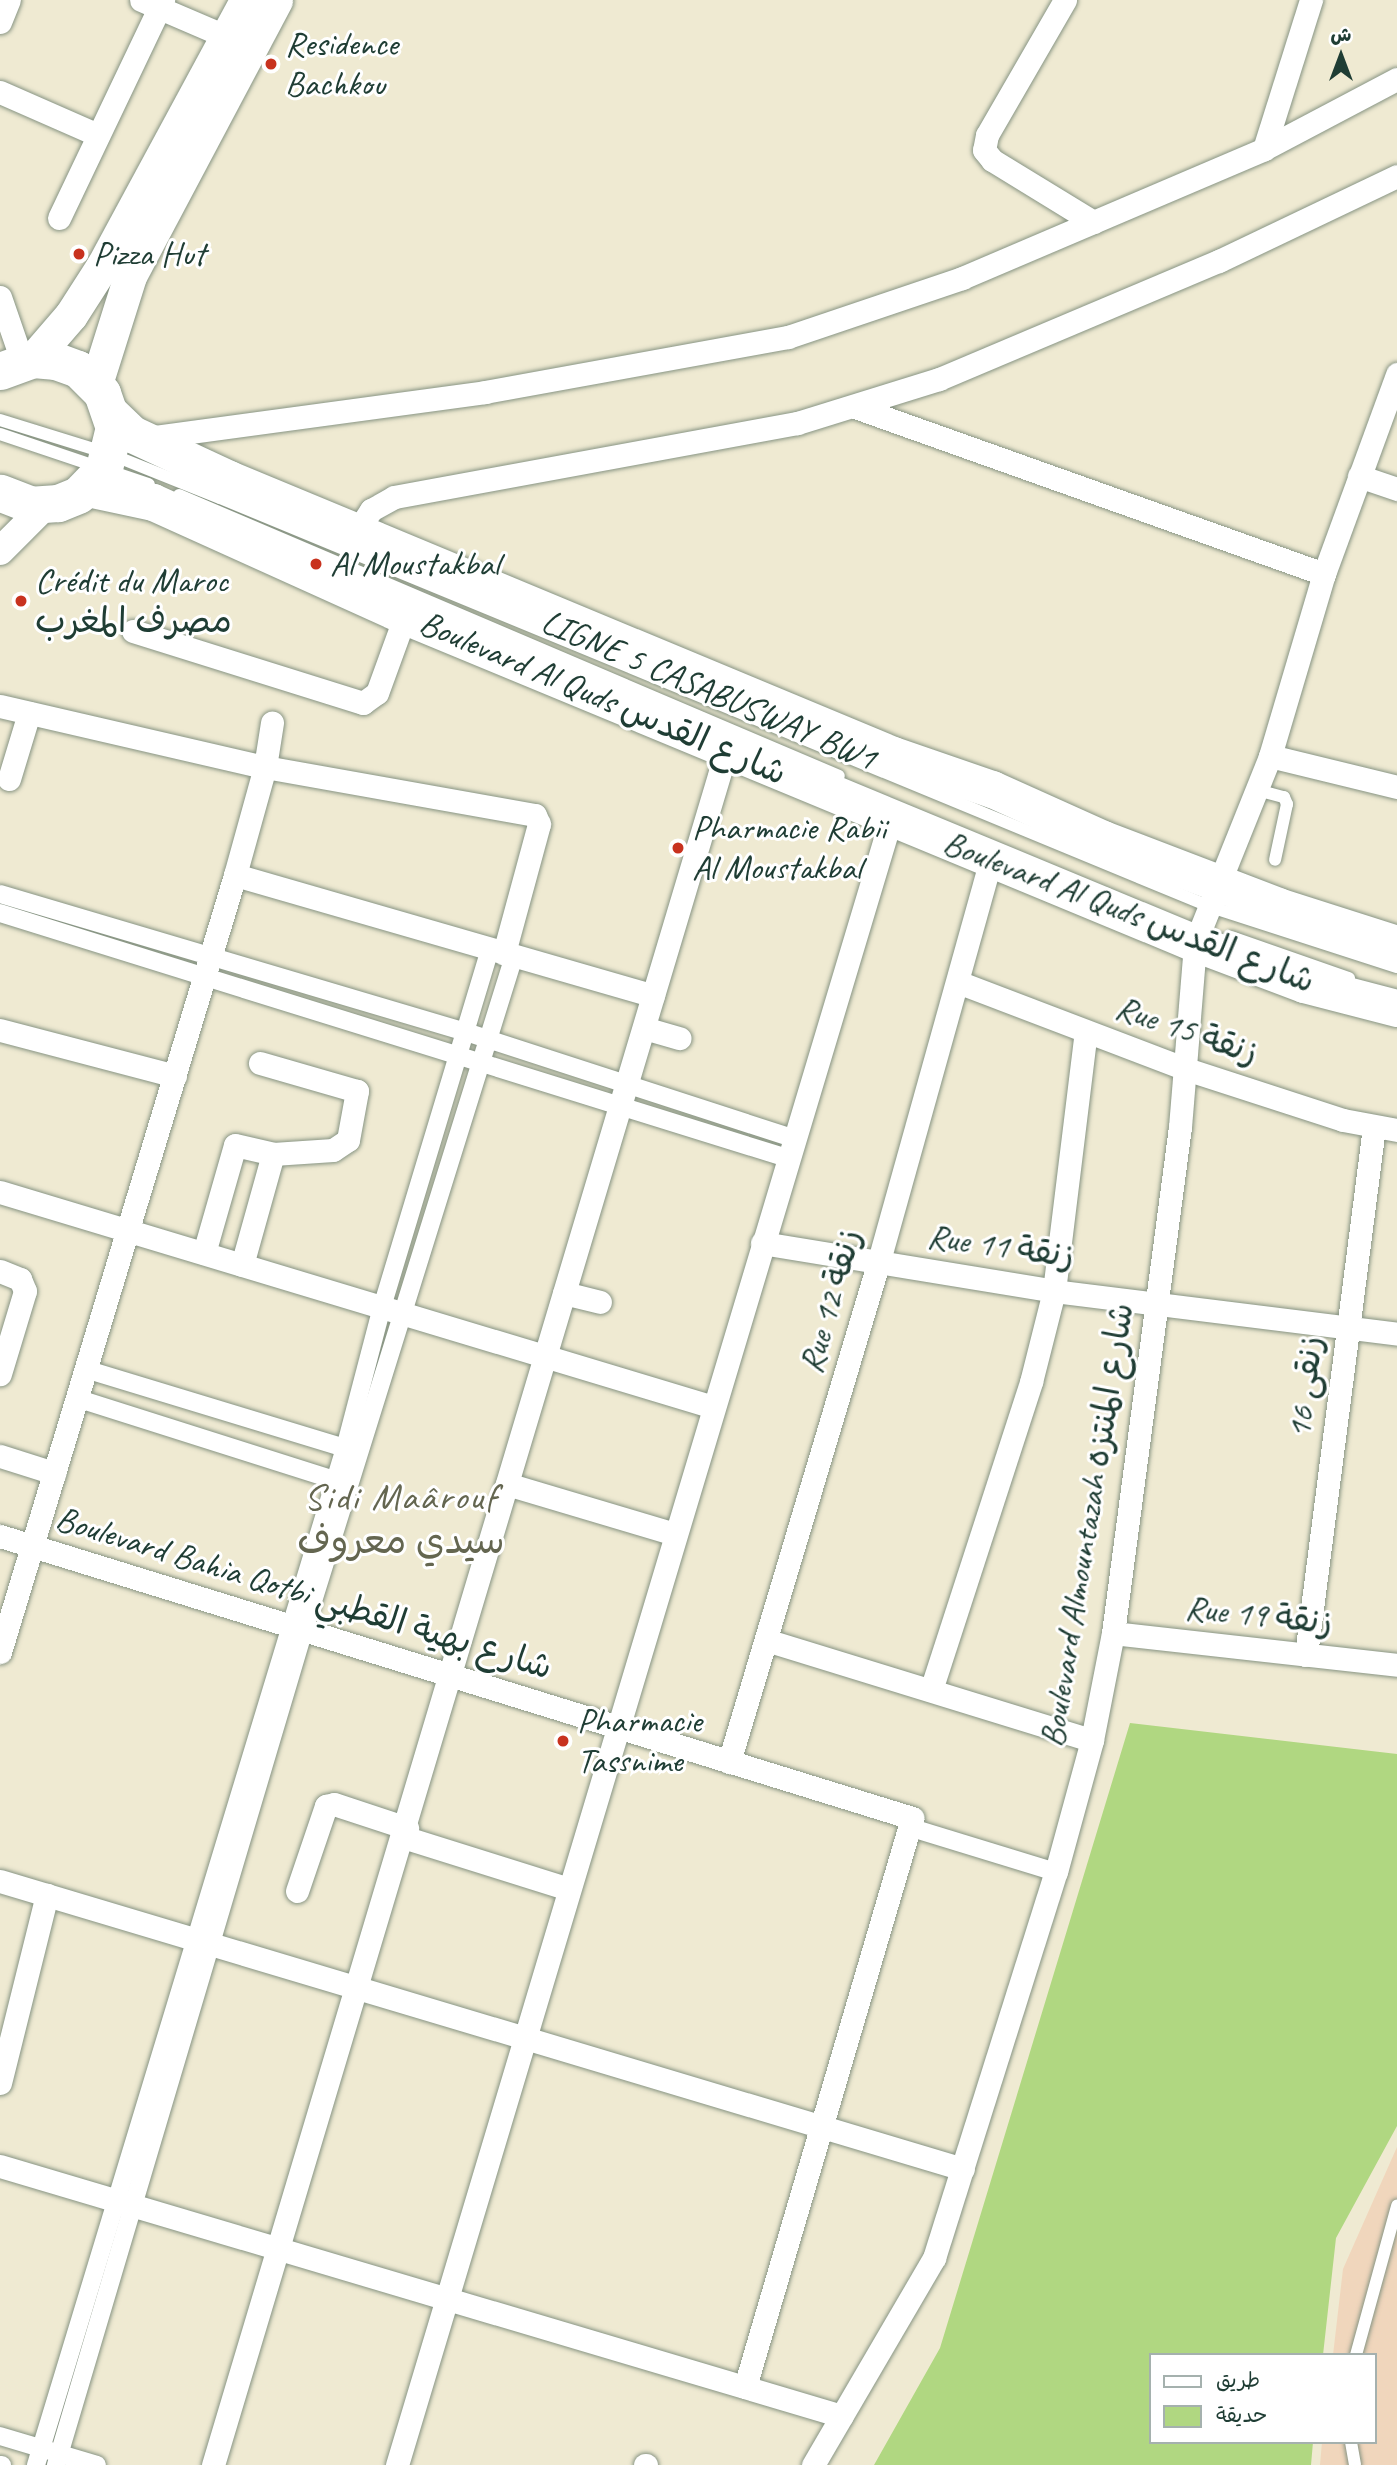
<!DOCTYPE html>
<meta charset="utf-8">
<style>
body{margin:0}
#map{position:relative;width:1397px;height:2465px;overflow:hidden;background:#efead2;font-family:Caveat,"Playpen Sans Arabic",sans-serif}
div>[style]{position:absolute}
.built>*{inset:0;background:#f0d6bc}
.green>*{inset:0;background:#b0d781}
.roads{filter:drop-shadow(0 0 2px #879483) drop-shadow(0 0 2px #879483)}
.service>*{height:12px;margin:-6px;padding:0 6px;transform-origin:6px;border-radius:6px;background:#fff}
.pedestrian>*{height:18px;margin:-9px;padding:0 9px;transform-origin:9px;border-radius:9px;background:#fff}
.minor>*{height:23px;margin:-11.5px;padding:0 11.5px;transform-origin:11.5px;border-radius:11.5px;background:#fff}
.tertiary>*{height:28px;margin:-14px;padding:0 14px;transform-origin:14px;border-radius:14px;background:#fff}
.secondary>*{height:33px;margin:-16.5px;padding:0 16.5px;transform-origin:16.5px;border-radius:16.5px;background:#fff}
.primary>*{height:37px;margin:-18.5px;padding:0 18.5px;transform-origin:18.5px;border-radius:18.5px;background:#fff}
.dots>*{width:19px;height:19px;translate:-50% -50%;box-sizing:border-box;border:4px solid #fff;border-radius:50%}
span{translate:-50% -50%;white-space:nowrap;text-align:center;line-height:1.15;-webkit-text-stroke:6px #fff;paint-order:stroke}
.poi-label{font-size:35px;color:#1f3d34}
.left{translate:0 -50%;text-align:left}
.street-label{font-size:35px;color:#1f3d34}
.quarter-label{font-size:38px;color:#646650;letter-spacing:2px}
.legend{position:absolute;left:1149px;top:2353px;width:228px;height:91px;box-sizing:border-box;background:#fff;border:2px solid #a5b1ae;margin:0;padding:9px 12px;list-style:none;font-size:21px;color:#1f3d34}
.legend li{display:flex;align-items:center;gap:14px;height:35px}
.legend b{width:35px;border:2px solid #a5b1ae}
.north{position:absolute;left:1306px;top:21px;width:70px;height:70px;-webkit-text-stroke:5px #fff;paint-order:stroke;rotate:0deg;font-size:19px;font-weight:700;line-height:28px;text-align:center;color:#1f3d34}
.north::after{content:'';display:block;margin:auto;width:24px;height:32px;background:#1f3d34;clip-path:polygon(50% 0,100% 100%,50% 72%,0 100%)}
</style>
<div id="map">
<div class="built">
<i style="clip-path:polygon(1397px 2147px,1397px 2465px,1320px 2465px,1322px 2442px,1374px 2442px,1374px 2355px,1333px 2355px,1343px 2269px)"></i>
</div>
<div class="green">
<i style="clip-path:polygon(1130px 1723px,1397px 1754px,1397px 2126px,1336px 2238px,1323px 2355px,1150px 2355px,1150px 2442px,1313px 2442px,1311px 2465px,874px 2465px,940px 2348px)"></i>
</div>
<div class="roads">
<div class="service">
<i style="left:0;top:420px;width:115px;rotate:17.2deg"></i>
<i style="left:110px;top:454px;width:118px;rotate:21.8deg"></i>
<i style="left:220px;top:498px;width:1072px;rotate:22.43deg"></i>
<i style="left:1211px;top:907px;width:195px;rotate:17.9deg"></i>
<i style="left:0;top:434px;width:157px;rotate:18.6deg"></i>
<i style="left:179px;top:495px;width:717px;rotate:23.06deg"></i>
<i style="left:1257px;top:790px;width:28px;rotate:15deg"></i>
<i style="left:1284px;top:797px;width:8px;rotate:67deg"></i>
<i style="left:1287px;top:804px;width:57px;rotate:102.1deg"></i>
<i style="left:1231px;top:937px;width:125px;rotate:19.2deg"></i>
<i style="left:1356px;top:2355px;width:155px;rotate:-74.6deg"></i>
<i style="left:1351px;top:2442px;width:23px;rotate:80deg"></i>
</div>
<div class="pedestrian">
<i style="left:0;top:894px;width:486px;rotate:16.5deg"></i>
<i style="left:466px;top:1032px;width:344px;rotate:18deg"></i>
<i style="left:0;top:913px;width:824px;rotate:17.29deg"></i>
<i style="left:85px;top:1369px;width:272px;rotate:16.9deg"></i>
<i style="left:76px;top:1398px;width:272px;rotate:17.6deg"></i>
<i style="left:912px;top:1828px;width:151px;rotate:17deg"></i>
<i style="left:0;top:2436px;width:101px;rotate:16.6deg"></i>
<i style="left:0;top:2465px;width:2px"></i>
<i style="left:36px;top:2465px;width:1063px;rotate:-73.1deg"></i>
<i style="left:345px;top:1448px;width:146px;rotate:-75.3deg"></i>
<i style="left:382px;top:1307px;width:374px;rotate:-73.2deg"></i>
<i style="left:56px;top:2465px;width:871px;rotate:-73.46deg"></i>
<i style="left:304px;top:1630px;width:706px;rotate:-72.69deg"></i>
</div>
<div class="minor">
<i style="left:141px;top:0;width:91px;rotate:23.2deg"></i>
<i style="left:1065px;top:0;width:156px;rotate:120deg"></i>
<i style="left:987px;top:135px;width:15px;rotate:101deg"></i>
<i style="left:984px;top:150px;width:13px;rotate:51deg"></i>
<i style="left:992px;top:160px;width:119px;rotate:31.5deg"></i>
<i style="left:0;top:22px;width:24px;rotate:-68deg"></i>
<i style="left:0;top:92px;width:107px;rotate:23.7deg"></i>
<i style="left:1264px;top:149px;width:156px;rotate:-72.5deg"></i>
<i style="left:59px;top:218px;width:242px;rotate:-64.5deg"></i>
<i style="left:0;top:297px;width:68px;rotate:71deg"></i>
<i style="left:855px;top:407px;width:498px;rotate:19.6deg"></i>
<i style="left:146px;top:438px;width:342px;rotate:-7.7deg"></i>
<i style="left:485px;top:392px;width:308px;rotate:-10.3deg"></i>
<i style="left:788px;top:337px;width:184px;rotate:-18.7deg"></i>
<i style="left:962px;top:278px;width:328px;rotate:-23.1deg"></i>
<i style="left:1264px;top:149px;width:150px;rotate:-27.8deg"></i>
<i style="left:1359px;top:476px;width:40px;rotate:18.9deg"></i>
<i style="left:358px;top:530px;width:24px;rotate:-57deg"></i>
<i style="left:371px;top:510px;width:26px;rotate:-29deg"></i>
<i style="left:394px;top:497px;width:410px;rotate:-10.4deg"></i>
<i style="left:797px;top:423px;width:149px;rotate:-17.2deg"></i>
<i style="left:939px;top:379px;width:304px;rotate:-22.9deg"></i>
<i style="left:1219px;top:261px;width:197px;rotate:-25.5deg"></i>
<i style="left:133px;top:631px;width:241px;rotate:17.4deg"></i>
<i style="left:363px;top:703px;width:17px;rotate:-36deg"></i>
<i style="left:377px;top:693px;width:82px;rotate:-70deg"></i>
<i style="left:0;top:706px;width:272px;rotate:13deg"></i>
<i style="left:265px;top:767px;width:274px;rotate:10.1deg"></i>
<i style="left:535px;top:815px;width:10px;rotate:66deg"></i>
<i style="left:539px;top:824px;width:134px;rotate:105.2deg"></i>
<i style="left:1270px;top:756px;width:131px;rotate:13.7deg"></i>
<i style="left:9px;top:779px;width:69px;rotate:-73.1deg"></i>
<i style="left:235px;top:875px;width:435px;rotate:16.1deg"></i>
<i style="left:958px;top:982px;width:241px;rotate:20.9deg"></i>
<i style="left:1183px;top:1068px;width:168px;rotate:18deg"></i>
<i style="left:1343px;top:1120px;width:55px;rotate:10.5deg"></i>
<i style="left:644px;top:1028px;width:37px;rotate:16deg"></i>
<i style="left:0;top:1030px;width:181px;rotate:14.7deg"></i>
<i style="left:0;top:1192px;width:745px;rotate:16.78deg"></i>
<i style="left:762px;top:1243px;width:296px;rotate:9.3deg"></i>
<i style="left:1054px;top:1291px;width:346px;rotate:7.1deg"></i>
<i style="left:204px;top:1253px;width:112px;rotate:-74deg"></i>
<i style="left:235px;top:1145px;width:39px;rotate:13deg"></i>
<i style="left:273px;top:1154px;width:60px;rotate:-3.8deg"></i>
<i style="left:333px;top:1150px;width:18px;rotate:-34deg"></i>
<i style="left:348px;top:1140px;width:50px;rotate:-79.6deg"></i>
<i style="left:357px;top:1091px;width:101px;rotate:-163.9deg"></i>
<i style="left:242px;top:1265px;width:115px;rotate:-74.4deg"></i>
<i style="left:0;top:1271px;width:22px;rotate:22deg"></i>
<i style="left:20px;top:1279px;width:13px;rotate:67deg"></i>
<i style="left:25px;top:1291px;width:87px;rotate:106.8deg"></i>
<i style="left:564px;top:1293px;width:37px;rotate:14deg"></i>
<i style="left:0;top:1456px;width:57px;rotate:17.5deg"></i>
<i style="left:507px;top:1484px;width:175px;rotate:16.6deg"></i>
<i style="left:0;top:1536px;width:955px;rotate:17.18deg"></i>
<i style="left:912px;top:1818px;width:593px;rotate:106.36deg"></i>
<i style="left:1113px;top:1633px;width:286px;rotate:6.4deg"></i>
<i style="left:766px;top:1640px;width:341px;rotate:17.1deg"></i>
<i style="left:0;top:1652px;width:812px;rotate:-73.17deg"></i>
<i style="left:235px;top:875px;width:112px;rotate:-74.5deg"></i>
<i style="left:265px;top:767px;width:45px;rotate:-81deg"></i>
<i style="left:1306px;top:1655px;width:532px;rotate:-82.66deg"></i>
<i style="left:931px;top:1690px;width:324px;rotate:-72deg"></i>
<i style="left:1031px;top:1382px;width:94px;rotate:-75.8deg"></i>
<i style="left:1054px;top:1291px;width:261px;rotate:-83deg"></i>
<i style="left:729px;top:1762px;width:520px;rotate:-73.34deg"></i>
<i style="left:878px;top:1264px;width:420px;rotate:-74.4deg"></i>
<i style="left:403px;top:1837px;width:174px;rotate:17.4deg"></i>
<i style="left:0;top:1881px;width:1005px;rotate:16.65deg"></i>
<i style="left:297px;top:1891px;width:90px;rotate:-71.2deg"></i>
<i style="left:326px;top:1806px;width:8px;rotate:-14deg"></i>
<i style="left:334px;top:1804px;width:77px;rotate:18.2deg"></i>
<i style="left:0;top:2083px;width:194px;rotate:-76deg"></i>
<i style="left:0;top:2166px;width:878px;rotate:16.54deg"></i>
<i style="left:213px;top:2465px;width:1791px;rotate:-73.33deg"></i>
<i style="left:397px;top:2465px;width:1719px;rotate:-73.3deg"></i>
<i style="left:645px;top:2465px;width:1px"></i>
<i style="left:813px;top:2465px;width:240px;rotate:-59.7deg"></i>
<i style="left:934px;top:2258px;width:405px;rotate:-72.5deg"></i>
<i style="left:1056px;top:1872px;width:137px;rotate:-74.7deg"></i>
<i style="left:1092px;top:1740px;width:109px;rotate:-78.9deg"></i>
<i style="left:1113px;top:1633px;width:510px;rotate:-82.46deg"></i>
<i style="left:1180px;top:1127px;width:185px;rotate:-85.3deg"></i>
<i style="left:1195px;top:943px;width:201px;rotate:-68.1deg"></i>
<i style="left:1270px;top:756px;width:190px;rotate:-73.5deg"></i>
<i style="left:1324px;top:574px;width:213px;rotate:-69.9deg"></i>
</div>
<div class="tertiary">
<i style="left:0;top:551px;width:65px;rotate:-45deg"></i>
</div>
<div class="secondary">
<i style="left:33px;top:359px;width:58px;rotate:-49.2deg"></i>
<i style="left:71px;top:315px;width:59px;rotate:-57.4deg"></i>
<i style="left:103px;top:265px;width:301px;rotate:-61.6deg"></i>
<i style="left:96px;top:384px;width:113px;rotate:-72.5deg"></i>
<i style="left:130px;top:276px;width:312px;rotate:-62.1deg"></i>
</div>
<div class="primary">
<i style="left:0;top:371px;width:35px;rotate:-20deg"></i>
<i style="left:33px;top:359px;width:23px;rotate:5deg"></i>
<i style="left:56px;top:361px;width:23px;rotate:20deg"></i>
<i style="left:78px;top:369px;width:34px;rotate:45deg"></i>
<i style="left:102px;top:393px;width:36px;rotate:71deg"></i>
<i style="left:114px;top:427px;width:42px;rotate:103.7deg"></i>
<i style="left:104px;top:468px;width:37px;rotate:134deg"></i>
<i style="left:78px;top:495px;width:22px;rotate:158deg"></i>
<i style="left:58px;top:503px;width:26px;rotate:176deg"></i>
<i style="left:32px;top:505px;width:34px;rotate:-159deg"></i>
<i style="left:111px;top:414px;width:29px;rotate:44deg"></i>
<i style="left:132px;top:434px;width:107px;rotate:24.9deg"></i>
<i style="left:229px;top:479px;width:719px;rotate:22.57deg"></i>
<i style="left:893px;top:755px;width:105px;rotate:19deg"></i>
<i style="left:992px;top:789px;width:122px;rotate:24.2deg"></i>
<i style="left:1103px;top:839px;width:187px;rotate:20.9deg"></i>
<i style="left:1278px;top:906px;width:125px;rotate:17.7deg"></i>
<i style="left:87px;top:488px;width:67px;rotate:12deg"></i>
<i style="left:153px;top:502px;width:277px;rotate:24.3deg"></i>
<i style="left:405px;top:616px;width:855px;rotate:22.49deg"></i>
<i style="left:1195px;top:943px;width:116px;rotate:20.6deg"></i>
<i style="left:1304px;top:984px;width:96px;rotate:14.5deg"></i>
</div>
</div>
<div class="dots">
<i style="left:271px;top:64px;background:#c8321e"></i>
<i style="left:79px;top:254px;background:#c8321e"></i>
<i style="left:316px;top:564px;background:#c8321e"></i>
<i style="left:21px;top:601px;background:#c8321e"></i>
<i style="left:678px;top:848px;background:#c8321e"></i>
<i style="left:563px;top:1741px;background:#c8321e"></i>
</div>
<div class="poi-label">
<span class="left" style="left:285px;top:64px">Residence<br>Bachkou</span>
<span class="left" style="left:93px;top:254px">Pizza Hut</span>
<span class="left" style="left:330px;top:564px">Al Moustakbal</span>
<span class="left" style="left:35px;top:601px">Crédit du Maroc<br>مصرف المغرب</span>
<span class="left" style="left:692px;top:848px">Pharmacie Rabii<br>Al Moustakbal</span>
<span class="left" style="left:577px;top:1741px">Pharmacie<br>Tassnime</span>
</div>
<div class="street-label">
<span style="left:709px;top:690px;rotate:23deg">LIGNE 5 CASABUSWAY BW1</span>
<span style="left:603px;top:698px;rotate:23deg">Boulevard Al Quds شارع القدس</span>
<span style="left:1129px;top:912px;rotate:21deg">Boulevard Al Quds شارع القدس</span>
<span style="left:1187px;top:1030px;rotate:19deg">Rue 15 زنقة</span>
<span style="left:1001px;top:1246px;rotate:8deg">Rue 11 زنقة</span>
<span style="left:830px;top:1301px;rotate:-74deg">Rue 12 زنقة</span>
<span style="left:1305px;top:1387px;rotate:-83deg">زنقى 16</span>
<span style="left:1087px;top:1525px;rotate:-81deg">Boulevard Almountazah شارع المنتزه</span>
<span style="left:304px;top:1593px;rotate:17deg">Boulevard Bahia Qotbi شارع بهية القطبي</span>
<span style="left:1259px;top:1615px;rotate:6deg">Rue 19 زنقة</span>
</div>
<div class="quarter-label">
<span style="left:401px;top:1519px">Sidi Maârouf<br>سيدي معروف</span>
</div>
<ul class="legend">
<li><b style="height:9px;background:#fff"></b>طريق</li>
<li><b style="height:19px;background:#b0d781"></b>حديقة</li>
</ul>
<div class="north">ش</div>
</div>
